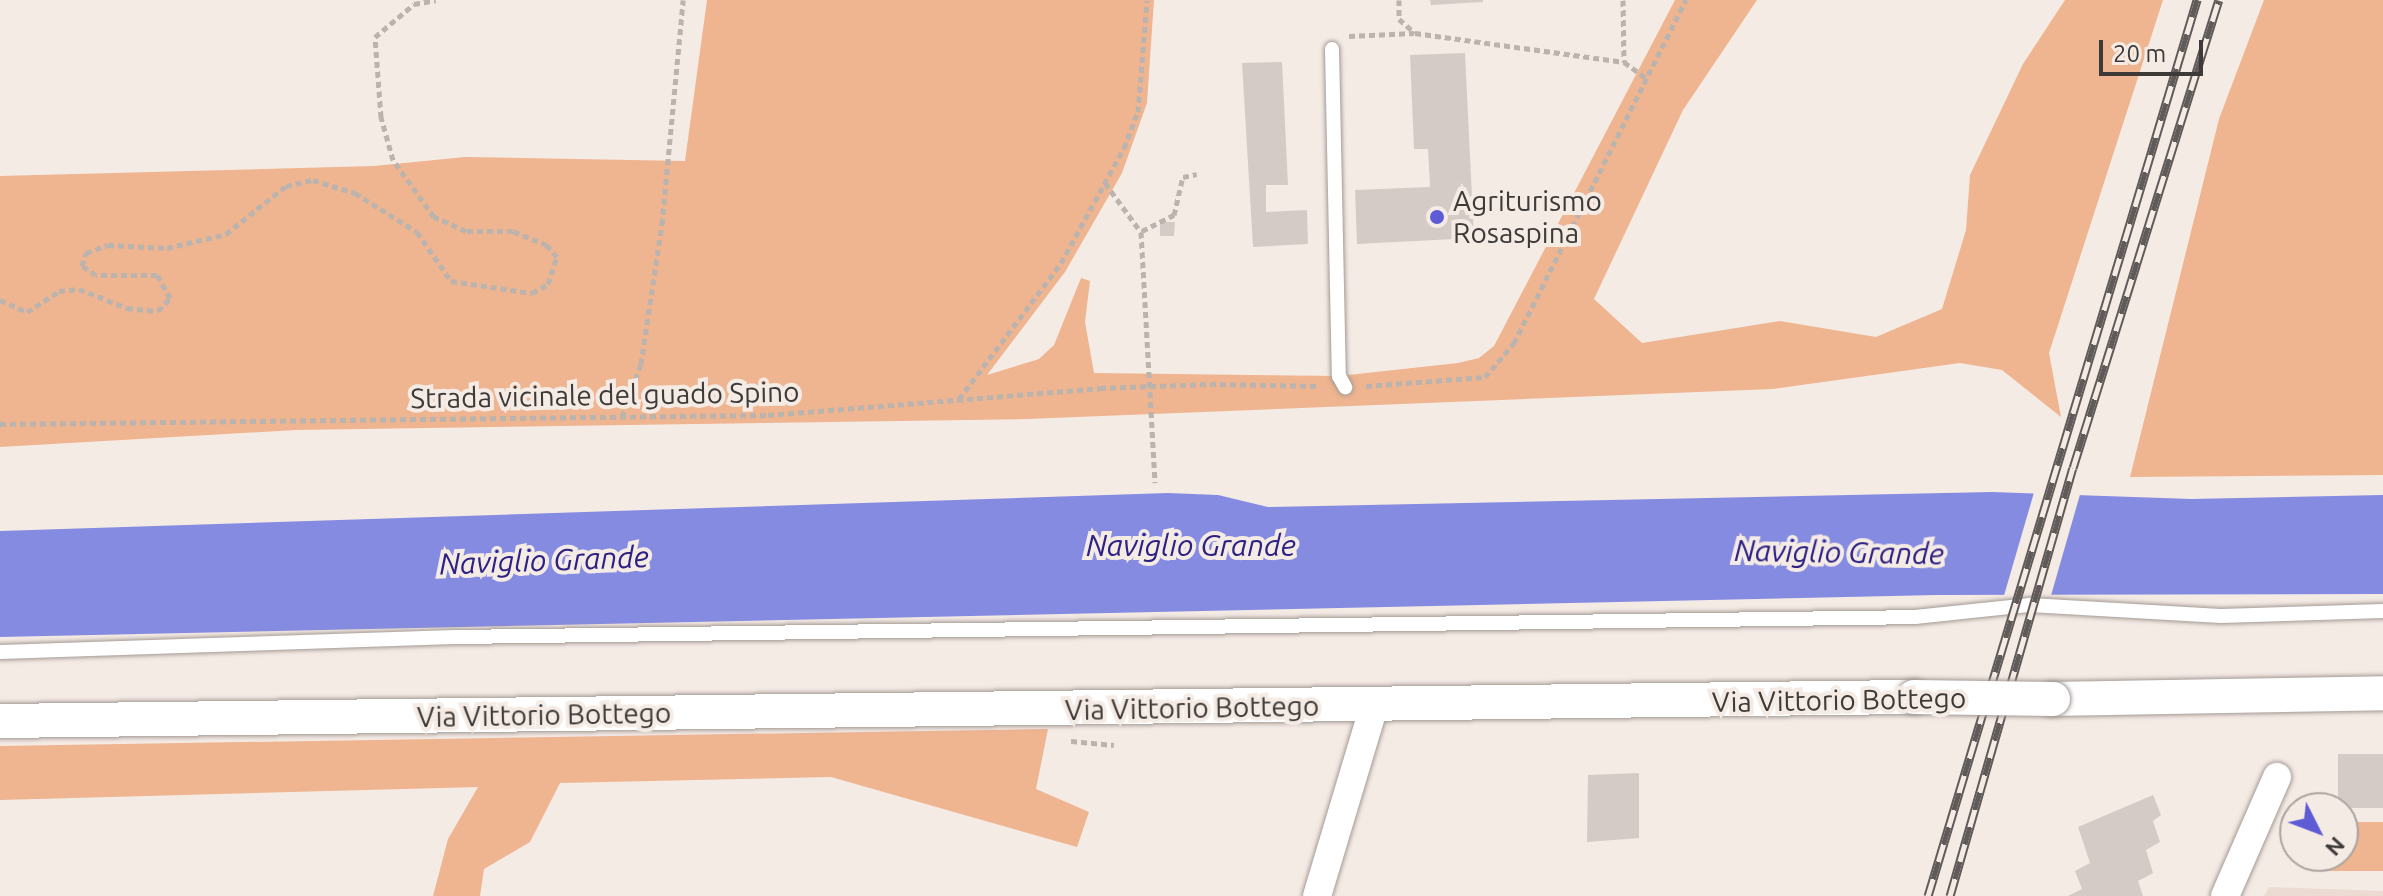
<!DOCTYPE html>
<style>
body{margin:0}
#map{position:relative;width:2383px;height:896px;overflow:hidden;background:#f5ebe5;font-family:Ubuntu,sans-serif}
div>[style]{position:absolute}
.built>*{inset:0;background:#ecdbd2}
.green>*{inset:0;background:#efb490}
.water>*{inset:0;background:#858be1}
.pier>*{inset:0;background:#f5ebe5}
.building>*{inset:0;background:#d5cbc6}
.path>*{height:5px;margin-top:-2.5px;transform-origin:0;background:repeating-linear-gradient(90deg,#bbb3ae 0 6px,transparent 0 10px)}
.roads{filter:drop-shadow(0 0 2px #a39a95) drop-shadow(0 0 2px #a39a95)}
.service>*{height:14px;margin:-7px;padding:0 7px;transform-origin:7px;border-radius:7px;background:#fff}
.minor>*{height:28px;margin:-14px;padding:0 14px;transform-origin:14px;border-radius:14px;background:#fff}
.tertiary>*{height:34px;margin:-17px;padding:0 17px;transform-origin:17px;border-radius:17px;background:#fff}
.rail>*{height:9px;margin-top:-4.5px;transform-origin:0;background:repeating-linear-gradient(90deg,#f5ebe5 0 18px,#605b58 0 36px);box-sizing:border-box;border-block:2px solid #605b58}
.path-bridge>*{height:5px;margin-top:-2.5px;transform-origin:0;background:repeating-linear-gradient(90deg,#bbb3ae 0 6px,transparent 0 10px)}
.bridges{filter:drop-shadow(0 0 2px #a39a95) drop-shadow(0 0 2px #a39a95)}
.tertiary-bridge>*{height:34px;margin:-17px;padding:0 17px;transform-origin:17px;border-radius:17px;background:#fff}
.dots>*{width:22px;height:22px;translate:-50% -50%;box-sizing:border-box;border:4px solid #f5ebe5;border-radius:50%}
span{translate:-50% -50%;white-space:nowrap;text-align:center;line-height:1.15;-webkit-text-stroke:8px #f5ebe5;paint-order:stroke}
.poi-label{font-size:28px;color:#3e3a38}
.left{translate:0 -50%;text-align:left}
.street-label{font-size:28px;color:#3e3a38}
.water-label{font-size:30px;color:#2d2184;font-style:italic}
.north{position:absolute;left:2279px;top:792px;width:80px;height:80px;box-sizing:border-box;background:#f5ebe5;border:2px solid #aca4a0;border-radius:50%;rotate:132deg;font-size:22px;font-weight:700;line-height:32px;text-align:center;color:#3e3a38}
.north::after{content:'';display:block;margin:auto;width:28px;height:36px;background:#5e5cd4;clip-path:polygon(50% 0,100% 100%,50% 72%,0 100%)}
.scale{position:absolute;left:2099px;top:40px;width:104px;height:36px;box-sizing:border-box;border:4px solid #3e3a38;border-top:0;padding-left:10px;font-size:24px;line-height:28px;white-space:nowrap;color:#3e3a38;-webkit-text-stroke:6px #f5ebe5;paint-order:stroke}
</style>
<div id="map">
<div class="built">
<i style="clip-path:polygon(2269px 887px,2383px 891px,2383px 896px,2264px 896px)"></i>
</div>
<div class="green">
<i style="clip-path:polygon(707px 0,1154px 0,1147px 103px,1122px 173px,1065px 272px,987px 375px,1039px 359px,1054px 345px,1081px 278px,1090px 281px,1085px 322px,1094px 373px,1339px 376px,1458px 363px,1479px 358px,1494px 346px,1675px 0,1757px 0,1683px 110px,1594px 299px,1642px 343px,1780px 321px,1876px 337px,1942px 309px,1966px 230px,1970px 175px,2023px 64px,2065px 0,2163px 0,2049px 353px,2061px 417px,2002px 370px,1960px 363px,1772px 389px,1027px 419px,296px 430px,0 447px,0 176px,374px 166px,465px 157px,685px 161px)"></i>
<i style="clip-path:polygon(2264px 0,2383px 0,2383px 475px,2130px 477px,2219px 119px)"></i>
<i style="clip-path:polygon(1048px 729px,1036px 789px,1089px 812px,1077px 847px,831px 777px,560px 783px,530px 842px,484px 869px,480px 896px,433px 896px,448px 839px,478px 787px,0 800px,0 746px)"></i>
<i style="clip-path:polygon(2343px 822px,2383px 822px,2383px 871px,2315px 871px,2315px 856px,2343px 856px)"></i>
</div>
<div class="water">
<i style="clip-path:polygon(1992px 492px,2191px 499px,2383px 495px,2383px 594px,1936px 595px,0 637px,0 531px,1168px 493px,1218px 495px,1268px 507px)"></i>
</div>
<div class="pier">
<i style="clip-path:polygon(2035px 489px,2081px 491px,2050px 599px,2003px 599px)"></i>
</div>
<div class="building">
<i style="clip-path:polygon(1430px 0,1483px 0,1483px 2px,1431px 5px)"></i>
<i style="clip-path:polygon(1465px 53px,1474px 238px,1357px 244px,1355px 190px,1430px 187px,1428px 149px,1414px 149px,1410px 55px)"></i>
<i style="clip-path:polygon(1282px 62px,1288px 185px,1266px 185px,1266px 212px,1307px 210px,1308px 244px,1253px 247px,1242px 63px)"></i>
<i style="clip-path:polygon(1160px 222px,1175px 222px,1174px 236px,1160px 236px)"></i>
<i style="clip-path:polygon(2338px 754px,2383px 754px,2383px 808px,2338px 808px)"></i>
<i style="clip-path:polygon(1639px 773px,1639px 838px,1587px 842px,1588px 775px)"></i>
<i style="clip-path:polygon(2153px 795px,2161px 815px,2153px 821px,2160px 842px,2146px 850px,2153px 873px,2138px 881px,2143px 896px,2068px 896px,2082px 889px,2075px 871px,2090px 863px,2078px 827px)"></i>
</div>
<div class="path">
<i style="left:1399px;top:0;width:19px;rotate:90deg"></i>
<i style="left:1399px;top:19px;width:21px;rotate:41deg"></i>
<i style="left:1415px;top:33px;width:211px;rotate:7.9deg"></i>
<i style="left:1624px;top:62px;width:26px;rotate:36deg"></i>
<i style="left:1623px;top:0;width:62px;rotate:89.1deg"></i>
<i style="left:1349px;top:36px;width:65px;rotate:-2.6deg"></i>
<i style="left:1105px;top:183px;width:61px;rotate:53.7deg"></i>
<i style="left:1141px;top:232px;width:251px;rotate:86.8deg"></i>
<i style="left:1142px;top:231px;width:36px;rotate:-27deg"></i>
<i style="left:1174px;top:215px;width:39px;rotate:-77deg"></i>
<i style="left:1183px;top:177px;width:14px;rotate:-12deg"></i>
<i style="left:0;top:300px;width:30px;rotate:24deg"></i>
<i style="left:27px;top:312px;width:38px;rotate:-33deg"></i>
<i style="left:59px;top:291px;width:20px;rotate:-6deg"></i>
<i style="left:79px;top:289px;width:52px;rotate:21.6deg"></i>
<i style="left:127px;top:308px;width:31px;rotate:6deg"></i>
<i style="left:158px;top:311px;width:18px;rotate:-47deg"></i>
<i style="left:170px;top:298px;width:26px;rotate:-119deg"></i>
<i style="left:157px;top:275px;width:61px;rotate:180deg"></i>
<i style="left:96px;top:275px;width:17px;rotate:-147deg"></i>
<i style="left:82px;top:266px;width:14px;rotate:-73deg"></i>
<i style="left:86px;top:253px;width:23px;rotate:-20deg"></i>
<i style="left:108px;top:245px;width:59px;rotate:2.9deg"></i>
<i style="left:167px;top:248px;width:61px;rotate:-13.3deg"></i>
<i style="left:226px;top:234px;width:77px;rotate:-38.7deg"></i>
<i style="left:286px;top:186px;width:28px;rotate:-13deg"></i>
<i style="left:313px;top:180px;width:44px;rotate:17.2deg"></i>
<i style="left:355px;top:193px;width:73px;rotate:32.2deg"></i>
<i style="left:417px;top:232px;width:60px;rotate:55.2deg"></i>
<i style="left:451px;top:281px;width:82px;rotate:8.4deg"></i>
<i style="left:532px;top:293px;width:18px;rotate:-29deg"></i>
<i style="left:548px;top:284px;width:28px;rotate:-72deg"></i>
<i style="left:557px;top:257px;width:16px;rotate:-130deg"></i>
<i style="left:547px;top:245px;width:37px;rotate:-158deg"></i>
<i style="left:513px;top:231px;width:47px;rotate:180deg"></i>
<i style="left:466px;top:231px;width:35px;rotate:-156deg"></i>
<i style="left:434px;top:217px;width:70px;rotate:-125.7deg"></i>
<i style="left:393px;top:160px;width:45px;rotate:-105.6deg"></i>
<i style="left:381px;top:117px;width:80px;rotate:-94.3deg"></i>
<i style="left:375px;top:37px;width:51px;rotate:-40.2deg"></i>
<i style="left:414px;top:4px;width:22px;rotate:-10deg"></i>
<i style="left:1210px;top:384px;width:110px;rotate:1deg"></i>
<i style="left:1366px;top:386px;width:119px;rotate:-4.3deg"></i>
<i style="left:1485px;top:377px;width:45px;rotate:-49.5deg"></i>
<i style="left:1514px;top:343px;width:384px;rotate:-63.4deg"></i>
<i style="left:959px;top:399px;width:170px;rotate:-53.1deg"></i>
<i style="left:1061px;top:263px;width:131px;rotate:-61.3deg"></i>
<i style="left:1124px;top:148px;width:39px;rotate:-69deg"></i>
<i style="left:1138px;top:112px;width:112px;rotate:-85.4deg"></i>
<i style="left:622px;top:417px;width:56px;rotate:-70.3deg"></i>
<i style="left:641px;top:364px;width:142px;rotate:-81.5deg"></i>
<i style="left:662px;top:224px;width:225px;rotate:-84.6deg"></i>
<i style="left:0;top:424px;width:768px;rotate:-0.67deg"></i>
<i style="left:768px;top:415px;width:333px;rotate:-4.6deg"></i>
<i style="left:1071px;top:741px;width:43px;rotate:5.3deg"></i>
</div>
<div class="roads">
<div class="service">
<i style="left:1332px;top:49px;width:327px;rotate:88.8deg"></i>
<i style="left:1339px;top:376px;width:13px;rotate:61deg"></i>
<i style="left:0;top:652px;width:455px;rotate:-1.9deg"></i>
<i style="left:455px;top:637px;width:1460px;rotate:-0.78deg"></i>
<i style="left:1915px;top:617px;width:116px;rotate:-6deg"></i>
<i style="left:2030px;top:605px;width:191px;rotate:3.3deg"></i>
<i style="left:2221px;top:616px;width:162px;rotate:-1.8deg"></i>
</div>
<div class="minor">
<i style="left:1317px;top:896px;width:198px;rotate:-73.3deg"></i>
<i style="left:2225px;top:896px;width:130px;rotate:-66.4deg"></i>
</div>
<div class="tertiary">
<i style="left:2053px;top:699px;width:330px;rotate:-1deg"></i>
<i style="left:0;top:721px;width:1914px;rotate:-0.72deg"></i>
</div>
</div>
<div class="rail">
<i style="left:1928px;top:896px;width:936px;rotate:-73.29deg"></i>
<i style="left:1950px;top:896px;width:445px;rotate:-74deg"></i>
<i style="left:2073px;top:468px;width:490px;rotate:-72.7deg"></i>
</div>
<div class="path-bridge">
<i style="left:1100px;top:388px;width:110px;rotate:-2.1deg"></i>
</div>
<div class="bridges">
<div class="tertiary-bridge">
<i style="left:1914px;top:697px;width:139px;rotate:0.8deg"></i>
</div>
</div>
<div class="dots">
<i style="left:1437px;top:217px;background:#5e5cd4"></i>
</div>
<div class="poi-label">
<span class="left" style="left:1453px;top:217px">Agriturismo<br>Rosaspina</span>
</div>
<div class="street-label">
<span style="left:605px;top:395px;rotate:-1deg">Strada vicinale del guado Spino</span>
<span style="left:1839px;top:700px;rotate:-1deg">Via Vittorio Bottego</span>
<span style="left:1192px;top:708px;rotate:-1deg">Via Vittorio Bottego</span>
<span style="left:544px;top:715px;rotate:-1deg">Via Vittorio Bottego</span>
</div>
<div class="water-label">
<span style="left:1191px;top:545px">Naviglio Grande</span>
<span style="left:1839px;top:552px;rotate:1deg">Naviglio Grande</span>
<span style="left:544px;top:560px;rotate:-2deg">Naviglio Grande</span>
</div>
<div class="north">N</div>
<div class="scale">20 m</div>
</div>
